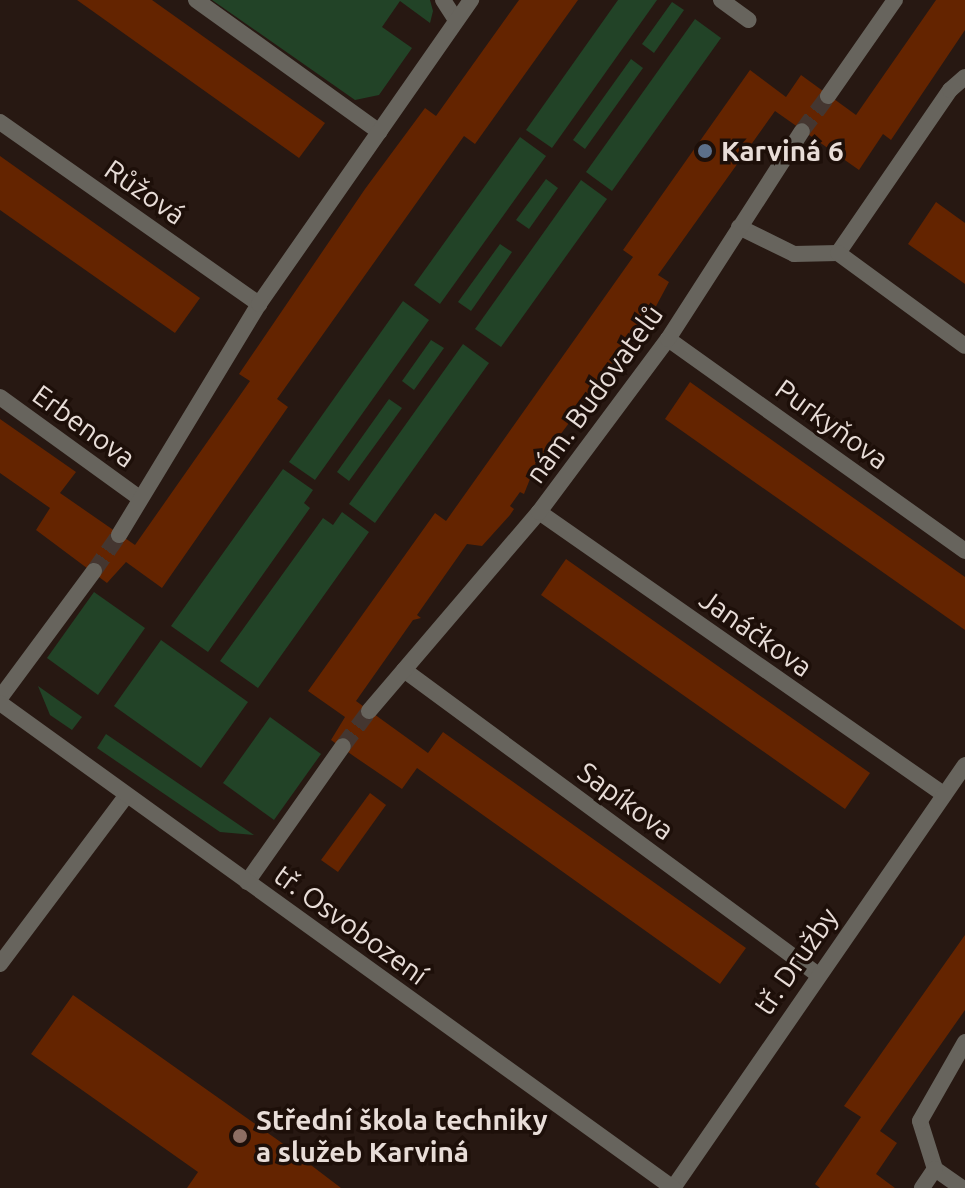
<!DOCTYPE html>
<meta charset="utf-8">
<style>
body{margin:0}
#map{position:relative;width:965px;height:1188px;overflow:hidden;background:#271812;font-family:Ubuntu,sans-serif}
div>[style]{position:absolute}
.green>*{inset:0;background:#224327}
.building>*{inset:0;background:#642400}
.minor-tunnel>*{height:16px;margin-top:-8px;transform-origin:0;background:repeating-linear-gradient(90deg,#443630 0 16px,transparent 0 24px)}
.pedestrian>*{height:16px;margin:-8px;padding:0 8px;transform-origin:8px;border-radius:8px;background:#67645d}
.minor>*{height:16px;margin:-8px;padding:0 8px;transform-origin:8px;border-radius:8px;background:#67645d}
.tertiary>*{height:16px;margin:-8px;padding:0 8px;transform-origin:8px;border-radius:8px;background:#67645d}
.dots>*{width:22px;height:22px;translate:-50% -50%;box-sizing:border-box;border:4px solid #1d0f09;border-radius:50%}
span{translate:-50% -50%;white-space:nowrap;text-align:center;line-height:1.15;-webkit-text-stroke:7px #1d0f09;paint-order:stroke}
.poi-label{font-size:28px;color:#e8ddd8;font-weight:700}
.left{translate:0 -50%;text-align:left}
.street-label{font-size:28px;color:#e8ddd8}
</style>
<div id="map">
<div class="green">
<i style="clip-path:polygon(212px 0,430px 0,433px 11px,430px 23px,400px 1px,382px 27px,412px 48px,379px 95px,355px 100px)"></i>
<i style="clip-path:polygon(618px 0,657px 0,552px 148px,526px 130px)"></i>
<i style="clip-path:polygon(672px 2px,684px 10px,654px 53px,642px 44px)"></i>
<i style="clip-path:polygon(695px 19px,721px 38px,612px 191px,586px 172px)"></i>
<i style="clip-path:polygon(631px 59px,643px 68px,585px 149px,573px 140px)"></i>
<i style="clip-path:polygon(520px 137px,546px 156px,440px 304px,414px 285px)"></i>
<i style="clip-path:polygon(546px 179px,558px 188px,529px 229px,516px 220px)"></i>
<i style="clip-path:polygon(581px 180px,607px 199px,501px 347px,475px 329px)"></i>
<i style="clip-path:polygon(500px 244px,512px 252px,471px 311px,458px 302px)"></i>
<i style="clip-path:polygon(403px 301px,429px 320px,315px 480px,289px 462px)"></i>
<i style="clip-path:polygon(431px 340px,444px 348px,414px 390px,402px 381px)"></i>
<i style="clip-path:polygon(463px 344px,489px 363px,375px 523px,349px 504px)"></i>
<i style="clip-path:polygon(389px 399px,402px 408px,349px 481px,337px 472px)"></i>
<i style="clip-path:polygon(283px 469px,313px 490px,304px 503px,310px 508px,208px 652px,171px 626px)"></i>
<i style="clip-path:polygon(342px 512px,369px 532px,258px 688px,220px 661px,323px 518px,333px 525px)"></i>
<i style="clip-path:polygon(94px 592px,145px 628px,98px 695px,47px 658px)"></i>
<i style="clip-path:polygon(161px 640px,248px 702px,201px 768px,114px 706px)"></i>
<i style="clip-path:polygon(38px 686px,82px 717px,72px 730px,50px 715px)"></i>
<i style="clip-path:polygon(270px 717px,321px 754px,274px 820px,223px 783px)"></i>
<i style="clip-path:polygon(106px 734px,254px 835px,220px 832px,97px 748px)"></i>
</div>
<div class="building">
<i style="clip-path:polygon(77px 0,152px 0,325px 123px,299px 158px)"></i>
<i style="clip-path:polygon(519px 0,578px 0,475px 144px,464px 136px,277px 399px,288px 407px,162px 588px,126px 562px,107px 583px,36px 530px,50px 508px,0 473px,0 419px,76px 472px,60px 493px,135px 545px,250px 381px,239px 374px,365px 189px,425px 108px,436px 116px)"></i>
<i style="clip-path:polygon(936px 0,965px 0,965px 30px,891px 140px,883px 134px,859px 170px,775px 111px,658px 275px,669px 282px,654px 310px,560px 435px,564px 438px,553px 453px,549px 450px,532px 474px,524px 494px,520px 492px,510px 506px,514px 509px,510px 515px,482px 546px,467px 544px,417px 615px,421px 618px,413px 620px,356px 701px,428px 753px,443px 732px,746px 948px,720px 984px,417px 768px,402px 789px,355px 757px,331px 740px,345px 717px,308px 691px,435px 513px,446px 521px,633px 257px,623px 250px,750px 70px,786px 97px,801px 75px,856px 115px)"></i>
<i style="clip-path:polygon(0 156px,200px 298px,175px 333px,0 210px)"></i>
<i style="clip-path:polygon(936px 202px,965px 223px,965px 284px,908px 244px)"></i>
<i style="clip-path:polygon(690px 382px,965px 577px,965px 630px,665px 419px)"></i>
<i style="clip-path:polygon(566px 559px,870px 773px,845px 809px,541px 595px)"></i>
<i style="clip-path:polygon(370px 793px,386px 805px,338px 872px,321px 860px)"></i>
<i style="clip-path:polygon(965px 935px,965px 1010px,880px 1131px,897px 1143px,876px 1174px,895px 1188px,820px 1188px,815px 1184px,861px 1117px,844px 1106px)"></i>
<i style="clip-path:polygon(73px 995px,282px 1143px,341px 1188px,187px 1188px,198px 1172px,31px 1054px)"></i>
</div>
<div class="minor-tunnel">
<i style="left:802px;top:131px;width:44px;rotate:-53.4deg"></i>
<i style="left:94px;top:571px;width:44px;rotate:-55.2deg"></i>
<i style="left:343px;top:746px;width:44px;rotate:-53.4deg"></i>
</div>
<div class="pedestrian">
<i style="left:721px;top:0;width:34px;rotate:36deg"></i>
<i style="left:0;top:964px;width:210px;rotate:-53.1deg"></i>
</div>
<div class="minor">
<i style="left:196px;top:0;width:226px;rotate:35.7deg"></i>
<i style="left:443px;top:0;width:24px;rotate:57deg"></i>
<i style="left:828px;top:96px;width:117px;rotate:-55.1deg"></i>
<i style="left:0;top:122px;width:317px;rotate:35.1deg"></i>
<i style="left:739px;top:227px;width:61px;rotate:26.1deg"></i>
<i style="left:794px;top:254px;width:44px;rotate:-1.3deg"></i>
<i style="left:838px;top:253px;width:198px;rotate:-55.5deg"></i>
<i style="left:950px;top:90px;width:20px;rotate:-41deg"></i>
<i style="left:838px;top:253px;width:157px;rotate:36.2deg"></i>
<i style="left:668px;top:339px;width:365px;rotate:35.5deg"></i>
<i style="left:0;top:397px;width:170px;rotate:35.9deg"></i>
<i style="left:539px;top:512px;width:494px;rotate:34.9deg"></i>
<i style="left:119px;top:535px;width:270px;rotate:-58.8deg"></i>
<i style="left:259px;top:304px;width:371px;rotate:-55.1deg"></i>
<i style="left:404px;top:670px;width:513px;rotate:36.36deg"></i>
<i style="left:0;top:698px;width:158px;rotate:-53.5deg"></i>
<i style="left:369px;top:711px;width:262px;rotate:-49.5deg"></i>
<i style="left:539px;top:512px;width:216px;rotate:-53.3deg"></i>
<i style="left:668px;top:339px;width:247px;rotate:-57.2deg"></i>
<i style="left:247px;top:882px;width:166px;rotate:-54.8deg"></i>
<i style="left:935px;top:1169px;width:50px;rotate:-107.4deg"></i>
<i style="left:920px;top:1121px;width:91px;rotate:-60.3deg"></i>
<i style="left:935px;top:1169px;width:33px;rotate:35deg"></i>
<i style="left:673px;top:1188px;width:514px;rotate:-55.38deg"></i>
<i style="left:922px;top:1188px;width:23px;rotate:-56deg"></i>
</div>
<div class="tertiary">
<i style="left:0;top:703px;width:830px;rotate:35.78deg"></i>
</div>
<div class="dots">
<i style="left:705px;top:151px;background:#5c6f8a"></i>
<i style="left:240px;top:1136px;background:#8d6e63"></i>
</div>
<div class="poi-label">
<span class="left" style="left:721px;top:151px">Karviná 6</span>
<span class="left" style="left:256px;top:1136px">Střední škola techniky<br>a služeb Karviná</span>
</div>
<div class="street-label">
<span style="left:145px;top:192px;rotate:35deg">Růžová</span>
<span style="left:594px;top:394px;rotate:-54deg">nám. Budovatelů</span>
<span style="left:832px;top:424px;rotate:36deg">Purkyňova</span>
<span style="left:84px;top:426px;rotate:36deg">Erbenova</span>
<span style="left:756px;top:633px;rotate:35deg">Janáčkova</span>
<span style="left:626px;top:801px;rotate:36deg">Sapíkova</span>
<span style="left:351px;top:925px;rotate:36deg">tř. Osvobození</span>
<span style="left:796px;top:961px;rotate:-55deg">tř. Družby</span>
</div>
</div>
